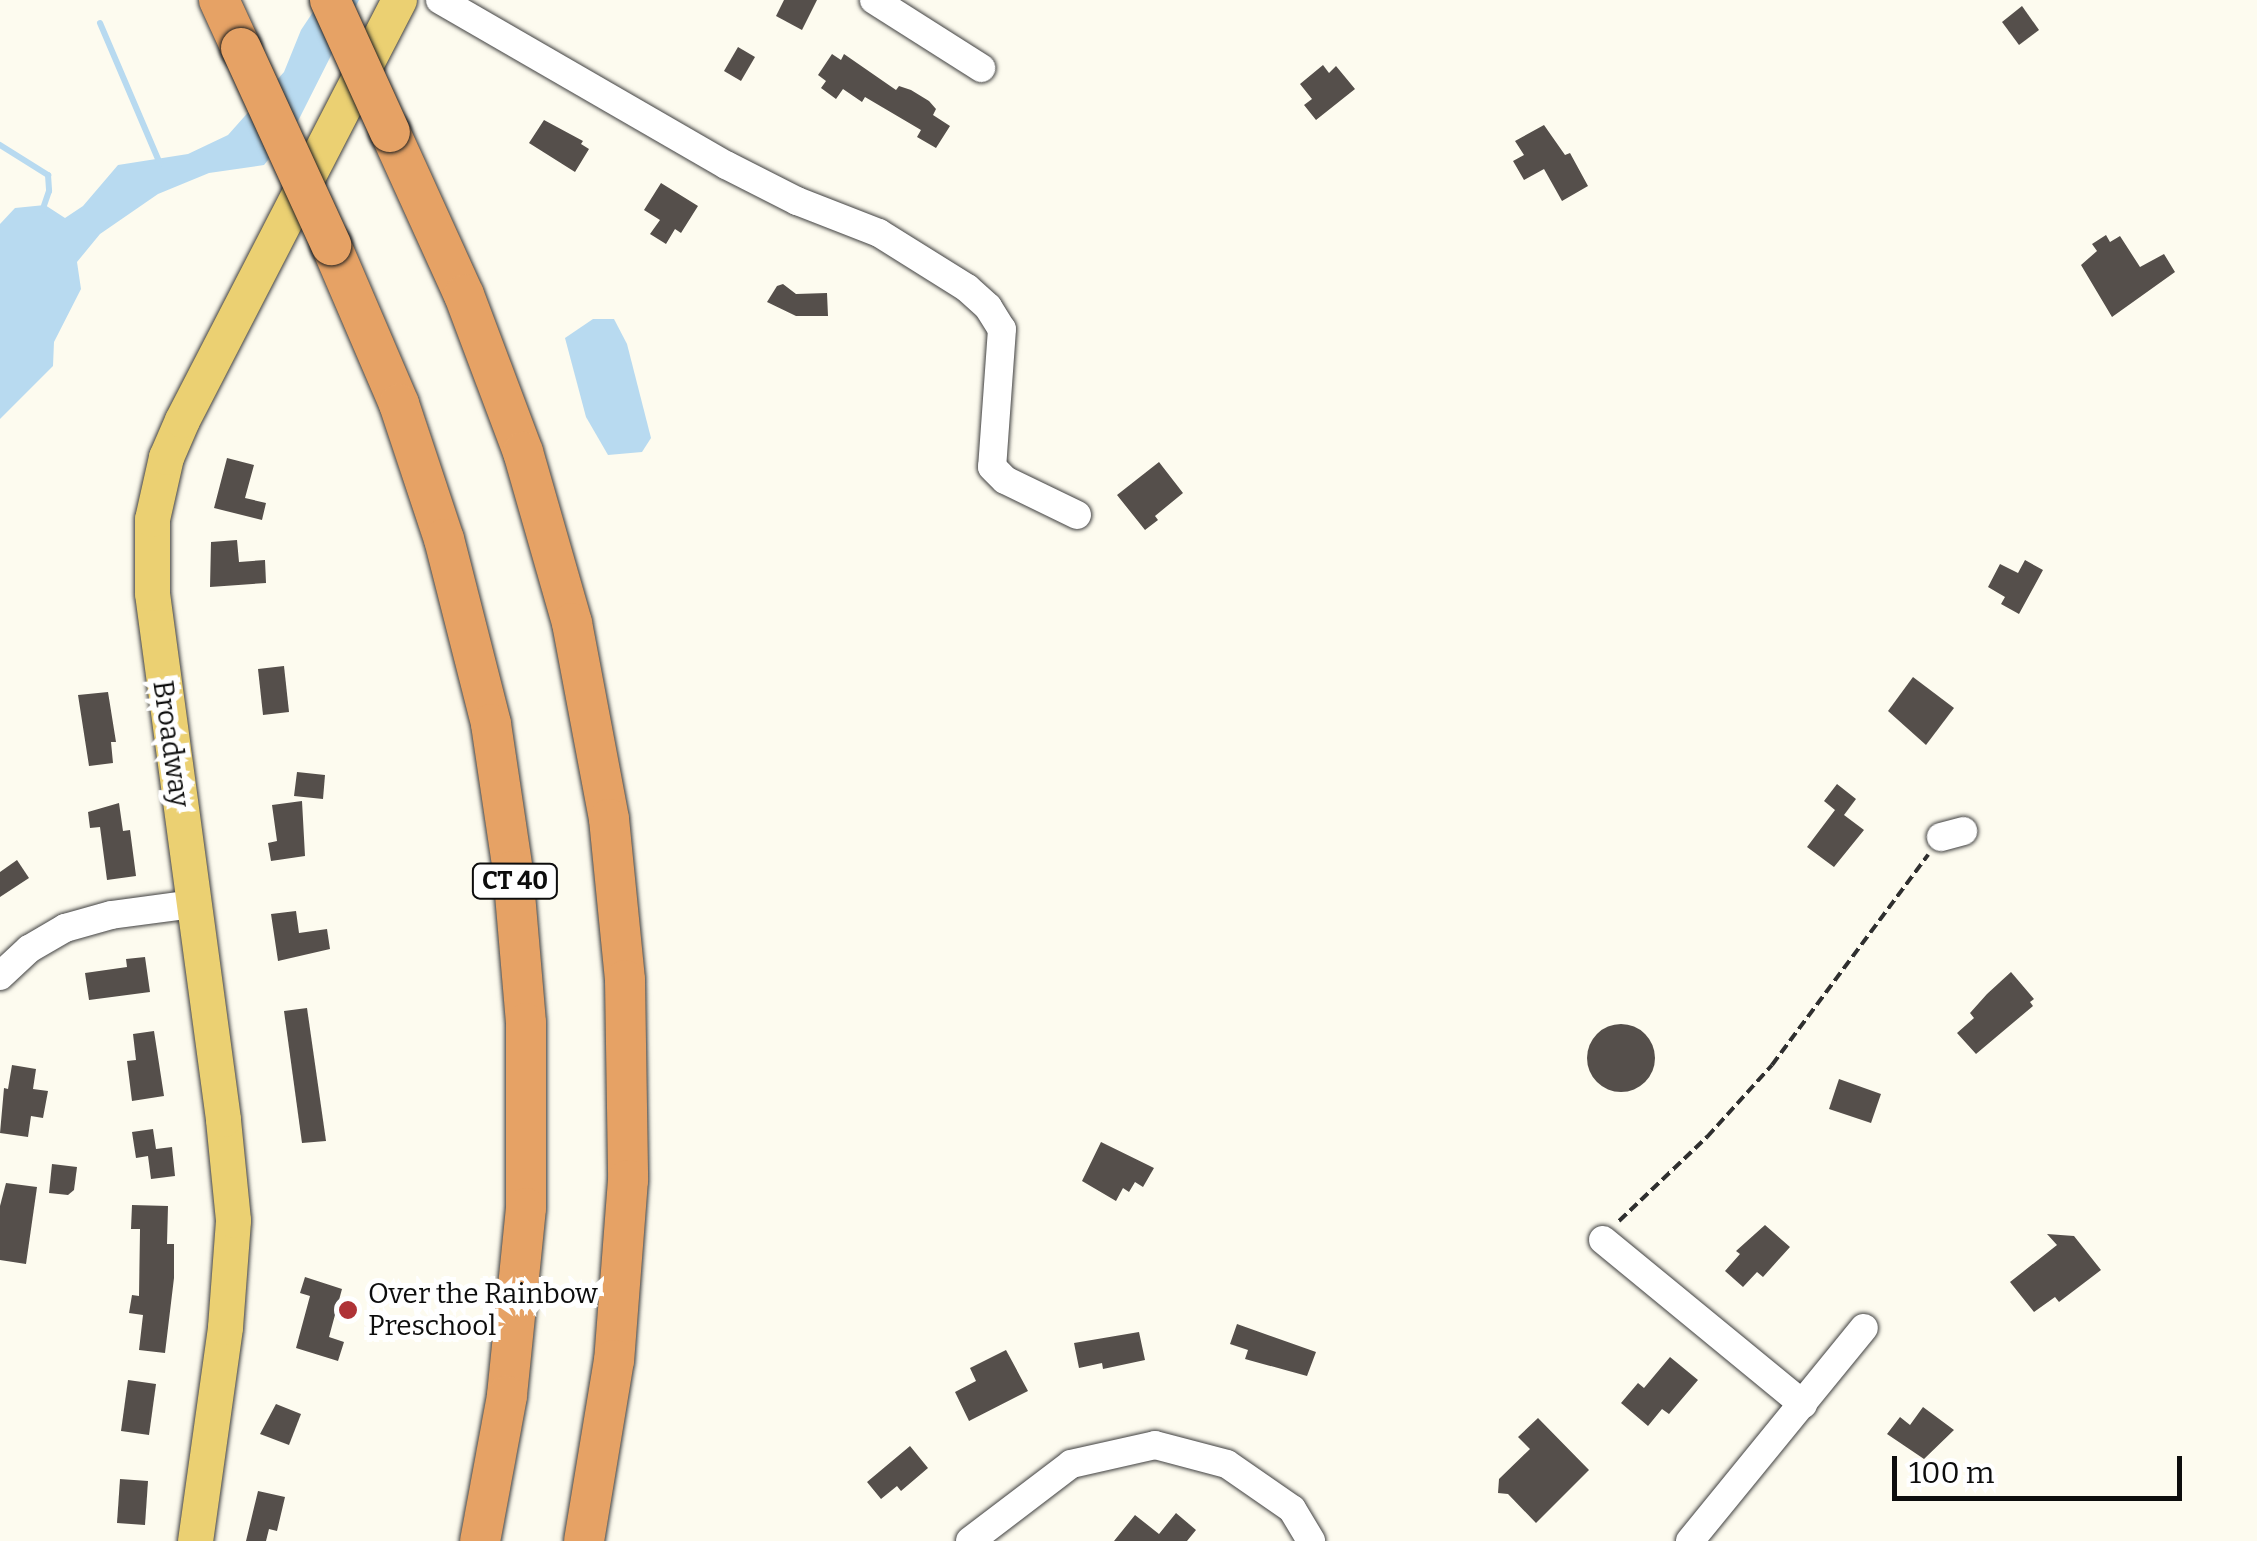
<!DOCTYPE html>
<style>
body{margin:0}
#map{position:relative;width:2257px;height:1541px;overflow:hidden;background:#fdfbef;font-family:Bitter,serif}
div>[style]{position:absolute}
.water>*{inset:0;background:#b8daf0}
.stream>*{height:6px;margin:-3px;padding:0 3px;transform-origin:3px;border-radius:3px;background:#b8daf0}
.building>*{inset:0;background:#554f4b}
.round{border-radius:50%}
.path>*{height:4px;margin-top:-2px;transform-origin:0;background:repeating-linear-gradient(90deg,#2f2f2f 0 10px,transparent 0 15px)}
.roads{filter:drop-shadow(0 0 2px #404040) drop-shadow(0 0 2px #404040)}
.minor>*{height:28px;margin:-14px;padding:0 14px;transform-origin:14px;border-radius:14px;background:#fff}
.major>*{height:35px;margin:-17.5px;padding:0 17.5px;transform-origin:17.5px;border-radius:17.5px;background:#ebd072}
.highway>*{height:40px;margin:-20px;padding:0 20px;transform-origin:20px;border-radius:20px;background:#e6a265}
.bridges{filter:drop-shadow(0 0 2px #1e1e1e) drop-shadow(0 0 2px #1e1e1e)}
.highway-bridge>*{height:40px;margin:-20px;padding:0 20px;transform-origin:20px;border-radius:20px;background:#e6a265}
.dots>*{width:28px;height:28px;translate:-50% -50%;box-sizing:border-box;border:5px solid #fff;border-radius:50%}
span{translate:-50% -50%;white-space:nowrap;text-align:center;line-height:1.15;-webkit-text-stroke:10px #fff;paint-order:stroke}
.shield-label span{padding:2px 8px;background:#fff;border:2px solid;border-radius:8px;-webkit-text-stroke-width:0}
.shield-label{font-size:25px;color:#0d0d0d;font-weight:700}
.street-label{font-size:28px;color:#0d0d0d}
.poi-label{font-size:28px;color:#0d0d0d}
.left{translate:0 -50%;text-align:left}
.scale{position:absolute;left:1892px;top:1456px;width:290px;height:45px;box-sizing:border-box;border:5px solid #0d0d0d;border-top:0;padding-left:12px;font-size:30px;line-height:35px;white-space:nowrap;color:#0d0d0d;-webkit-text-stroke:8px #fff;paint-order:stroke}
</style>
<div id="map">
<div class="water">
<i style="clip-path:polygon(321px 0,359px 0,295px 127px,264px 165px,209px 173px,158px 194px,100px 234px,77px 262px,81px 289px,54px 342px,53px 366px,0 419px,0 224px,15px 208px,45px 205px,65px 218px,83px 206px,118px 165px,188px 154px,228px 135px,284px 72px,301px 30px)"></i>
<i style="clip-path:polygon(593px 319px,614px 319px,627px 344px,651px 438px,642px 452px,608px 455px,586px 417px,565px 338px)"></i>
</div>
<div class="stream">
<i style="left:100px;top:23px;width:153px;rotate:66.9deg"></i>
<i style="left:0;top:145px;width:57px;rotate:32deg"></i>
<i style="left:48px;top:175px;width:16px;rotate:86deg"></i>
<i style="left:49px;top:191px;width:21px;rotate:109deg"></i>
</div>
<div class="building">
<i style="clip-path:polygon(784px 0,817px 0,802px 30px,776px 16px)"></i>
<i style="clip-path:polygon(2022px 6px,2039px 30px,2019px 45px,2002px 22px)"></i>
<i style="clip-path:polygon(738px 47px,755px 57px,741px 81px,724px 71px)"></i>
<i style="clip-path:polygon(832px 54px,841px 60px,844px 54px,896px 90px,899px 86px,911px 90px,929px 101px,936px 109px,933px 115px,950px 126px,936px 148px,917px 137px,921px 130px,865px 97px,862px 102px,843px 89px,836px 99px,821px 88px,826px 81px,818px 75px)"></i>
<i style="clip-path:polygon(1323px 65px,1329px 73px,1336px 66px,1355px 89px,1316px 120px,1304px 105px,1312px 99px,1300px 84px)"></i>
<i style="clip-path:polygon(544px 120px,583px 141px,581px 144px,589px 149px,575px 172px,529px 143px)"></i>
<i style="clip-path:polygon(1544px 125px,1565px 155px,1570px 153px,1588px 186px,1562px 201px,1544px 169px,1524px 180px,1513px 161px,1524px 155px,1515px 141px)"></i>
<i style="clip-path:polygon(661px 183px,698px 206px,681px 233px,675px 229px,666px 244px,650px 234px,660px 220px,644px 210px)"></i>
<i style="clip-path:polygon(2106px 235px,2110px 242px,2120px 236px,2140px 267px,2164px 254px,2175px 272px,2112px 317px,2081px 265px,2097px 251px,2092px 244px)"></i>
<i style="clip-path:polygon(783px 284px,796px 294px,827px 293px,828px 316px,796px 316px,767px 302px,777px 286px)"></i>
<i style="clip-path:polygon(227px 458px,254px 465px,245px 498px,266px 503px,262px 520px,214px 508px)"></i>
<i style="clip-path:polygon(1159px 462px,1183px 493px,1155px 516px,1158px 520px,1145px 530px,1117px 495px)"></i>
<i style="clip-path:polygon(237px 540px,239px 562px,265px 560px,266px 583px,210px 587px,211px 542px)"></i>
<i style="clip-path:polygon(2025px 560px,2043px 570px,2019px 614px,2001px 604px,2005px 597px,1988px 587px,2000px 564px,2018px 573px)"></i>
<i style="clip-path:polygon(284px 666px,289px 712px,263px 715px,258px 669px)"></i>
<i style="clip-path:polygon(1913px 677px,1954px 708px,1926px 745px,1888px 711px)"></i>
<i style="clip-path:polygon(108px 692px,116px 742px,111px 742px,113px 763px,89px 766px,78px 695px)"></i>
<i style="clip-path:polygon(297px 772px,325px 775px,323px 799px,294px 796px)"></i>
<i style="clip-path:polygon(1837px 784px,1856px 799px,1844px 815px,1864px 830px,1834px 867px,1807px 847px,1835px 810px,1824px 801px)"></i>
<i style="clip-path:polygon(302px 801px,305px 856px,271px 861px,268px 843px,277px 841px,272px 805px)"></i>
<i style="clip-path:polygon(119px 803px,123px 831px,130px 830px,136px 876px,107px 880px,100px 827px,90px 828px,88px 812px)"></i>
<i style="clip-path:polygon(17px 860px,29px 878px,0 897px,0 872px)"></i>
<i style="clip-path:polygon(296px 911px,299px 933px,327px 929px,330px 949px,278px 961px,271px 914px)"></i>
<i style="clip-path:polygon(145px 957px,150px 992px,89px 1000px,85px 973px,127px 967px,126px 959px)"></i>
<i style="clip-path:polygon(2011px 972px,2034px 999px,2030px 1002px,2033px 1006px,1976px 1054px,1957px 1033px,1974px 1018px,1970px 1013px,1987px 994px)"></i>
<i style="clip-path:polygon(307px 1008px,326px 1141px,302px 1143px,284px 1011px)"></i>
<i class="round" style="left:1587px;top:1024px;width:68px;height:68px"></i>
<i style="clip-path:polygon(154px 1031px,164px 1096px,132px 1101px,127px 1061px,136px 1060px,133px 1034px)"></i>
<i style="clip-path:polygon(12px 1065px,36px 1069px,33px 1089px,48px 1091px,43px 1118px,31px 1116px,28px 1137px,0 1133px,4px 1088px,8px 1089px)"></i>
<i style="clip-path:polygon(1839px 1079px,1881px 1094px,1871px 1123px,1829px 1109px)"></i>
<i style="clip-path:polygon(153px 1129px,156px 1149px,172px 1147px,175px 1176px,151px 1179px,148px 1156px,136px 1158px,132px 1132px)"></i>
<i style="clip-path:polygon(1101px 1142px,1154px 1168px,1143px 1187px,1135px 1182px,1129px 1192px,1123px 1188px,1116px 1201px,1082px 1181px)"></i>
<i style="clip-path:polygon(52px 1164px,77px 1167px,74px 1190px,68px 1195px,49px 1193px)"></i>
<i style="clip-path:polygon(6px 1183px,37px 1187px,26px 1264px,0 1260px,0 1206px)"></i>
<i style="clip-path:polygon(132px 1205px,168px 1206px,167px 1244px,174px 1244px,174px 1278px,165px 1353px,139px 1350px,143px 1315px,129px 1313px,132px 1295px,139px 1296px,140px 1229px,131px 1229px)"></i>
<i style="clip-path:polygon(1765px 1225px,1790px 1247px,1763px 1277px,1757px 1272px,1743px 1287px,1725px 1271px,1740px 1254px,1736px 1251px)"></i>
<i style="clip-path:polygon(2047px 1234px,2074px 1236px,2101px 1270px,2059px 1302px,2055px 1297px,2034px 1312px,2010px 1282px,2057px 1245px)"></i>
<i style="clip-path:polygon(305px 1277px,342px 1289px,329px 1337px,344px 1342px,338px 1361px,296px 1348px,310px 1296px,300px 1293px)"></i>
<i style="clip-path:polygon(1237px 1324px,1316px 1352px,1307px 1376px,1245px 1359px,1248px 1350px,1230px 1344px)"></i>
<i style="clip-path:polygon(1139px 1332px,1145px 1360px,1103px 1369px,1102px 1363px,1079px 1368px,1074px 1343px)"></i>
<i style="clip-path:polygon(1006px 1350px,1028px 1391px,969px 1421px,955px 1392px,976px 1381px,970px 1368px)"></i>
<i style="clip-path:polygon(1670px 1357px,1698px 1380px,1669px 1414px,1662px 1409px,1648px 1426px,1621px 1403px,1638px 1383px,1644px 1388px)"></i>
<i style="clip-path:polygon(128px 1380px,156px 1384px,149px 1435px,121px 1431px)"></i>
<i style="clip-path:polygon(276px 1404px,301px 1414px,289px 1445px,260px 1434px)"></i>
<i style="clip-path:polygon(1923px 1407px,1954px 1430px,1924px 1459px,1887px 1434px,1900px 1417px,1910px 1425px)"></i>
<i style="clip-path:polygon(1538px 1418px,1589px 1470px,1536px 1523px,1508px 1494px,1498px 1493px,1499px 1479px,1530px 1449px,1518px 1437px)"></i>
<i style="clip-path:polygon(910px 1446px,928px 1468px,901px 1491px,897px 1486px,881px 1499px,867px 1482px)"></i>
<i style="clip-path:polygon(120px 1479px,148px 1481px,145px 1525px,117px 1523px)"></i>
<i style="clip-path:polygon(258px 1491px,285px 1497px,277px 1531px,269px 1529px,266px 1541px,246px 1541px)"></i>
<i style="clip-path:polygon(1176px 1513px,1196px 1530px,1187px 1541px,1114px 1541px,1135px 1515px,1159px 1534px)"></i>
</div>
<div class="path">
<i style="left:1619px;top:1221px;width:122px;rotate:-43.7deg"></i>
<i style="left:1707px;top:1137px;width:97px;rotate:-47.9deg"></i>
<i style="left:1772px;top:1065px;width:262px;rotate:-53.4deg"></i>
</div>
<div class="roads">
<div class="minor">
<i style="left:440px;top:0;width:330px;rotate:30deg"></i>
<i style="left:726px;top:165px;width:80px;rotate:26.9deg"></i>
<i style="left:797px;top:201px;width:88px;rotate:21.3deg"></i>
<i style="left:879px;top:233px;width:104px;rotate:32deg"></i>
<i style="left:967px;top:288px;width:28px;rotate:42deg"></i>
<i style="left:988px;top:307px;width:26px;rotate:58deg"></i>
<i style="left:1002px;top:329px;width:138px;rotate:94.1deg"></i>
<i style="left:992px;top:467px;width:18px;rotate:45deg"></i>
<i style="left:1005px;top:480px;width:80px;rotate:25.9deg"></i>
<i style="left:874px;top:0;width:127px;rotate:32.4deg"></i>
<i style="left:1941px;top:837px;width:23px;rotate:-15deg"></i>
<i style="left:0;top:976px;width:40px;rotate:-43deg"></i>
<i style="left:29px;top:949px;width:42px;rotate:-30.3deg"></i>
<i style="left:65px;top:928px;width:48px;rotate:-15.8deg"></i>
<i style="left:111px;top:915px;width:82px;rotate:-7.7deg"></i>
<i style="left:1603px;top:1240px;width:259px;rotate:39.4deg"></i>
<i style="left:970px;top:1541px;width:127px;rotate:-37.3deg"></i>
<i style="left:1071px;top:1464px;width:86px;rotate:-12.7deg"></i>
<i style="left:1155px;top:1445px;width:74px;rotate:14.8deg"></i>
<i style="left:1227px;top:1464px;width:79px;rotate:34.7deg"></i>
<i style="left:1292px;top:1509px;width:37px;rotate:59deg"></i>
<i style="left:1690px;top:1541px;width:275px;rotate:-50.8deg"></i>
</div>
<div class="major">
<i style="left:195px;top:1541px;width:216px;rotate:-82deg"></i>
<i style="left:225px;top:1327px;width:107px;rotate:-85.7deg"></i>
<i style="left:233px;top:1220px;width:101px;rotate:-95.7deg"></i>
<i style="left:223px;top:1119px;width:531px;rotate:-97.69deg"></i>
<i style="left:152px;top:593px;width:74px;rotate:-90deg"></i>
<i style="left:152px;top:519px;width:64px;rotate:-77.3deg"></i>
<i style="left:166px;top:457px;width:40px;rotate:-66.6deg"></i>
<i style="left:182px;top:420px;width:473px;rotate:-62.7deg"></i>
</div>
<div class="highway">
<i style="left:219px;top:0;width:53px;rotate:65.4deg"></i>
<i style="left:390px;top:132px;width:179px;rotate:65.6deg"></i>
<i style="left:464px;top:295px;width:168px;rotate:69.4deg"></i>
<i style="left:523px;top:452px;width:178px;rotate:74deg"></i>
<i style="left:572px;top:623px;width:199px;rotate:79.3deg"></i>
<i style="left:609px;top:819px;width:162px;rotate:84.3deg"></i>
<i style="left:625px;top:980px;width:200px;rotate:89.1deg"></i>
<i style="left:628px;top:1180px;width:181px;rotate:94.4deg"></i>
<i style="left:614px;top:1360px;width:183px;rotate:99.4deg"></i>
<i style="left:331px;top:245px;width:173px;rotate:66.8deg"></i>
<i style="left:399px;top:404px;width:142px;rotate:71.6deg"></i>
<i style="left:444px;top:539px;width:191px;rotate:75.7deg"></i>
<i style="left:491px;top:724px;width:149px;rotate:81.5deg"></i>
<i style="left:513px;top:871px;width:153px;rotate:85.1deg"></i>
<i style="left:526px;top:1023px;width:185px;rotate:90deg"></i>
<i style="left:526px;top:1208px;width:189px;rotate:95.8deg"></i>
<i style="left:507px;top:1396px;width:147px;rotate:100.5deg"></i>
</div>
</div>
<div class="bridges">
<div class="highway-bridge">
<i style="left:330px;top:0;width:145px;rotate:65.6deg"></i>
<i style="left:241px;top:48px;width:217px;rotate:65.4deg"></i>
</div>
</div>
<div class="dots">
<i style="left:348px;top:1310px;background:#af3337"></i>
</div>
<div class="shield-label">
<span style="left:515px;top:881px">CT 40</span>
</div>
<div class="street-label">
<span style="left:171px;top:744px;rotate:82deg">Broadway</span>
</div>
<div class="poi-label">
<span class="left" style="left:368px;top:1310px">Over the Rainbow<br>Preschool</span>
</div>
<div class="scale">100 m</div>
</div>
